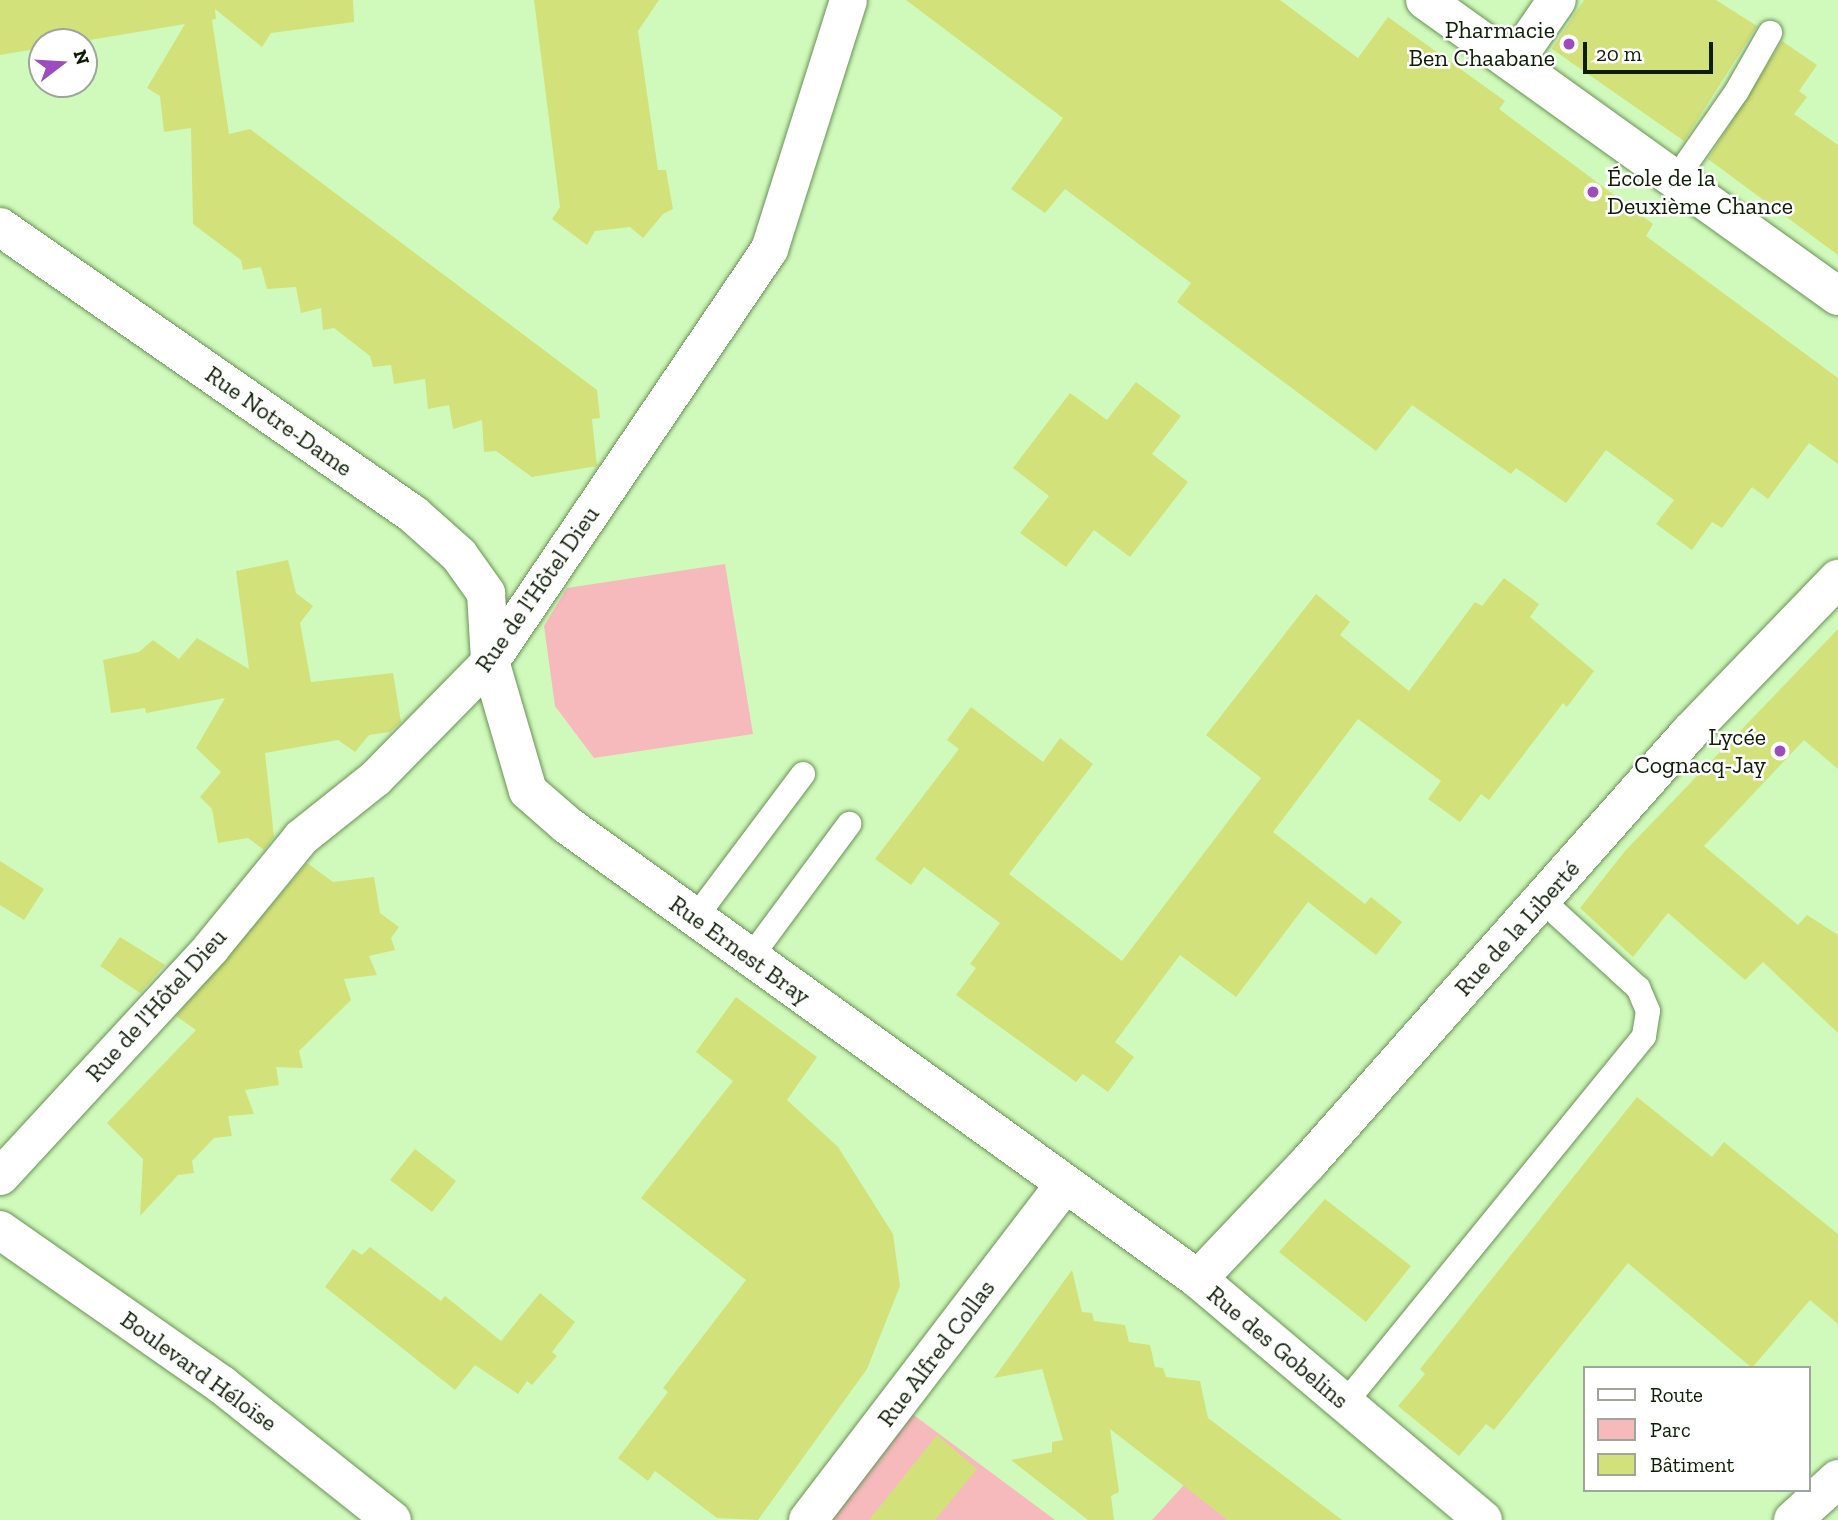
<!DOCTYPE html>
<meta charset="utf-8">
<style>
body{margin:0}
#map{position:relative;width:1838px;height:1520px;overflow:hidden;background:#d0fabb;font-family:"Zilla Slab",serif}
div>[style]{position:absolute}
.green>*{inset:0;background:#f6b9bc}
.building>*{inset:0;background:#d3e17a}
.roads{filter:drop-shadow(0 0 2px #6b9157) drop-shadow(0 0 2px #6b9157)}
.service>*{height:24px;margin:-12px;padding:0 12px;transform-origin:12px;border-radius:12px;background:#fff}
.pedestrian>*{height:37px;margin:-18.5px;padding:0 18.5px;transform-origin:18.5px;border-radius:18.5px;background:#fff}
.minor>*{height:38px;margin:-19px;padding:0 19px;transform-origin:19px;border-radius:19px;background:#fff}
.secondary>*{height:38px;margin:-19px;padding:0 19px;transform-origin:19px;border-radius:19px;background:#fff}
.dots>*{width:19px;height:19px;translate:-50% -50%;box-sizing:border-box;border:4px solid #fff;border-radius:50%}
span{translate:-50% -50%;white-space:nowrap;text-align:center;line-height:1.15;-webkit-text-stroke:5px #fff;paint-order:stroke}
.poi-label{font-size:24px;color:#0e1d06}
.right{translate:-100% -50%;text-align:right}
.left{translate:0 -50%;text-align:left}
.street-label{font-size:24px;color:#0e1d06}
.legend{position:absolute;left:1583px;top:1366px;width:228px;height:126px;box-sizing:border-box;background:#fff;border:2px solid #9fa59b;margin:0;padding:9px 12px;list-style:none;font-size:21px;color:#0e1d06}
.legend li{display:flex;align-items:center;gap:14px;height:35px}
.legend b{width:35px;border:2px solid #9fa59b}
.north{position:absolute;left:28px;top:28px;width:70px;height:70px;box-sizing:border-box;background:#fff;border:2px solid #9fa59b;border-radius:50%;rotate:73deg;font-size:19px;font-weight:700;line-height:28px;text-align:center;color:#0e1d06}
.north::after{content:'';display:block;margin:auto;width:24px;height:32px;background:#9c4cbc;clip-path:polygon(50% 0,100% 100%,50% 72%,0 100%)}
.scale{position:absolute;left:1583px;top:42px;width:130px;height:32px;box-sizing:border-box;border:4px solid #0e1d06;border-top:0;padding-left:9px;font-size:21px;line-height:24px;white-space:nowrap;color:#0e1d06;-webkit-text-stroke:5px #fff;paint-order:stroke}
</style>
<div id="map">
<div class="green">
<i style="clip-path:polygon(725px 564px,753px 734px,594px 758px,555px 706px,544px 626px,567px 588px)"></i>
<i style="clip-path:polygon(907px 1410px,1055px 1520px,830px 1520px)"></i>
<i style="clip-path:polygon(1184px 1485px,1228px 1520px,1152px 1520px)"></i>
</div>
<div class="building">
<i style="clip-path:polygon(0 0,353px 0,354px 22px,271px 33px,262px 47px,215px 9px,216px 19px,212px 20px,229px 134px,250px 129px,597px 390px,600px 418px,592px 419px,597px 466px,532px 477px,496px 451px,484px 452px,482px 420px,453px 429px,449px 405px,428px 409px,425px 379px,394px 384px,391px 365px,373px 367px,370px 356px,334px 328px,323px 330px,321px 308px,301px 313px,296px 287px,267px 289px,261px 267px,243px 270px,241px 260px,193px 224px,191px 128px,164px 132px,160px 96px,147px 88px,185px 24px,78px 42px,42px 42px,42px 48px,0 55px)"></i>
<i style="clip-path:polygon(534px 0,659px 0,638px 31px,658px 170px,666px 170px,673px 209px,663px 214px,643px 238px,630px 227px,595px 231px,587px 245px,552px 219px,560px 207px)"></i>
<i style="clip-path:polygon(906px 0,1280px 0,1358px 58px,1388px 17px,1505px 101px,1499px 109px,1653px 224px,1646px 236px,1838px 378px,1838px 464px,1809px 443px,1768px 499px,1752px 487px,1722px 528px,1712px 522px,1692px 550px,1656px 524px,1674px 500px,1606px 450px,1566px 503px,1516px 468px,1511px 474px,1412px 405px,1376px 451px,1177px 302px,1191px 283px,1065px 189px,1045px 213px,1011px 189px,1063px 118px)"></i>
<i style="clip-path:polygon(1584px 0,1716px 0,1757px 26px,1684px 141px,1552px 49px)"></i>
<i style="clip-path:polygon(1782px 41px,1817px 65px,1799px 91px,1807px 97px,1794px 114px,1838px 145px,1838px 255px,1708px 159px)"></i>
<i style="clip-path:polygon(1136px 382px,1181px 416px,1152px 454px,1188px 482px,1130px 557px,1094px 530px,1066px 567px,1020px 533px,1049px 496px,1013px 468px,1070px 393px,1107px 420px)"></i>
<i style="clip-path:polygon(288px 560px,296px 593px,313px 606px,300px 623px,311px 682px,393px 673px,401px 722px,390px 732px,369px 735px,355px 752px,338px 740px,265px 753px,274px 837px,264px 850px,248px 838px,218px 843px,212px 809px,200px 797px,221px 772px,196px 748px,225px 698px,146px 713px,145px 708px,111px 713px,103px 660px,139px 652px,153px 640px,179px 659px,197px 638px,249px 669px,236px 571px)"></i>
<i style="clip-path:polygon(1504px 578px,1539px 604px,1530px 617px,1594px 671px,1567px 707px,1563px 703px,1489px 800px,1481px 794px,1460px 822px,1428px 799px,1441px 781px,1358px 719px,1273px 832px,1365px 904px,1371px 897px,1402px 922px,1376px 955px,1308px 902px,1236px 997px,1180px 955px,1115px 1042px,1134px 1057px,1108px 1092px,1083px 1074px,1076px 1082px,956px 995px,976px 968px,970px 964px,1000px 923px,924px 867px,911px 885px,875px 859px,959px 749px,947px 740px,971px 707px,1043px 762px,1060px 738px,1093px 764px,1009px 874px,1122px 961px,1261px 778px,1206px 735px,1316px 594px,1350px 622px,1340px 635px,1409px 691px,1475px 602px,1482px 606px)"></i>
<i style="clip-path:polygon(1838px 629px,1838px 769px,1804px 740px,1704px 846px,1798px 925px,1807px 915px,1838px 935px,1838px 1033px,1763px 962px,1745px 980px,1668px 913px,1633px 957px,1580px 908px,1625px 851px)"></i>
<i style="clip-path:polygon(0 861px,44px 889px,24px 920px,0 905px)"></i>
<i style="clip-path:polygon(307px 863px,333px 882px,374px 877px,380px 913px,399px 927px,391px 938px,395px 950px,369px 956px,377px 975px,344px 979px,351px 1000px,299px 1051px,303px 1068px,276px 1067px,279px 1085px,245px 1090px,254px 1114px,228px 1116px,232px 1136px,214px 1138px,192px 1161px,194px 1173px,178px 1175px,140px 1216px,143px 1159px,107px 1123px,196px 1030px,176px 1016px)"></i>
<i style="clip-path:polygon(120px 937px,165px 965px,140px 993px,100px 966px)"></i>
<i style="clip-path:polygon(736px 997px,817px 1057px,787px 1100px,838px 1147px,893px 1234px,900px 1286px,867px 1369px,758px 1520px,717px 1518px,655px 1471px,648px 1481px,618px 1458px,668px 1392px,663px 1388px,746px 1280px,641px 1198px,733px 1081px,696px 1052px)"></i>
<i style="clip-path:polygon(1637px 1097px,1712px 1157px,1724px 1142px,1838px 1234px,1838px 1324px,1810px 1300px,1752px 1368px,1628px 1263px,1494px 1430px,1486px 1424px,1459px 1456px,1398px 1406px,1425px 1374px,1420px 1369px)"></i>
<i style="clip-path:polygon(415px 1149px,456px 1181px,432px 1212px,390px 1180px)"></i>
<i style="clip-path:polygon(1325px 1199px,1411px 1266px,1366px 1322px,1279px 1252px)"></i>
<i style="clip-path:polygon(370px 1247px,441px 1301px,445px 1296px,501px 1341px,540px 1293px,575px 1322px,552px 1352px,557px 1356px,532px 1385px,527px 1381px,518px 1394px,475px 1365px,455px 1390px,325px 1287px,353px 1249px,362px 1255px)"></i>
<i style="clip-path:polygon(1072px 1270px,1082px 1312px,1092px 1313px,1094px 1321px,1125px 1325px,1129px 1342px,1150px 1345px,1155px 1367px,1163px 1368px,1166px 1377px,1200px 1381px,1208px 1418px,1342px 1520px,1228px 1520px,1110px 1429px,1119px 1492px,1111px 1496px,1114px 1520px,1088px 1520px,1011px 1460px,1052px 1452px,1052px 1442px,1063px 1440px,1042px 1369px,994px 1378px)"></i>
<i style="clip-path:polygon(937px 1435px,977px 1469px,935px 1520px,869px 1520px)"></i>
</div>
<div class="roads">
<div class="service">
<i style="left:1675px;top:180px;width:108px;rotate:-55.1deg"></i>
<i style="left:1737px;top:91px;width:67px;rotate:-60.4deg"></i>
<i style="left:695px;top:918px;width:180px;rotate:-53.1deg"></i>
<i style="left:750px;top:958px;width:167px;rotate:-53.5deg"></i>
<i style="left:1345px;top:1403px;width:473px;rotate:-50.8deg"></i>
<i style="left:1644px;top:1036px;width:25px;rotate:-81deg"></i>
<i style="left:1648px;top:1011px;width:25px;rotate:-113deg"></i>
<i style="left:1638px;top:988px;width:130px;rotate:-137.5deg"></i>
</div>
<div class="pedestrian">
<i style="left:0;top:1176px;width:311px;rotate:-47.3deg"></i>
<i style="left:211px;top:947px;width:142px;rotate:-50.7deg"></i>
<i style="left:301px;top:837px;width:95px;rotate:-38.6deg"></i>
<i style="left:375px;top:778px;width:164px;rotate:-45.5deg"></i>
<i style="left:490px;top:661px;width:498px;rotate:-55.9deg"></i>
<i style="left:769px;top:249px;width:261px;rotate:-72.4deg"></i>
</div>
<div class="minor">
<i style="left:1425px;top:0;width:508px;rotate:35.63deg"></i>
<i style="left:1514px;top:62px;width:75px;rotate:-55.3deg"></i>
<i style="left:0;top:227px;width:503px;rotate:34.8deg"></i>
<i style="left:413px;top:514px;width:62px;rotate:41.7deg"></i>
<i style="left:459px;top:555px;width:47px;rotate:54.6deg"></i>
<i style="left:486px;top:593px;width:68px;rotate:86.6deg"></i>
<i style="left:490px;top:661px;width:135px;rotate:73.7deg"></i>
<i style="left:528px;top:791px;width:52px;rotate:41.1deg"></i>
<i style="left:567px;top:825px;width:777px;rotate:35.73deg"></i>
<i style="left:1198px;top:1279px;width:373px;rotate:40.2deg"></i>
<i style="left:1198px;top:1279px;width:160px;rotate:-46.5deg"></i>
<i style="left:1308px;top:1163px;width:576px;rotate:-48.45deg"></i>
<i style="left:1690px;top:732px;width:213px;rotate:-46deg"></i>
<i style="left:808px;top:1520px;width:422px;rotate:-52.6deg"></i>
</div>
<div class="secondary">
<i style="left:0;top:1230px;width:271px;rotate:34.9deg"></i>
<i style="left:222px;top:1385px;width:217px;rotate:38.5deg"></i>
<i style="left:1793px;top:1520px;width:61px;rotate:-42.3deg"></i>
</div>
</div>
<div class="dots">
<i style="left:1569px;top:44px;background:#9c4cbc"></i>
<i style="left:1593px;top:192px;background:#9c4cbc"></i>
<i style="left:1780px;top:751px;background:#9c4cbc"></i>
</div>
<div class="poi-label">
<span class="right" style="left:1555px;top:44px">Pharmacie<br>Ben Chaabane</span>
<span class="left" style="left:1607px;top:192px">École de la<br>Deuxième Chance</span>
<span class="right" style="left:1766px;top:751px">Lycée<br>Cognacq-Jay</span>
</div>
<div class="street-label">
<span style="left:279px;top:421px;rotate:35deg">Rue Notre-Dame</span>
<span style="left:537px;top:589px;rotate:-55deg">Rue de l'Hôtel Dieu</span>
<span style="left:1517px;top:928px;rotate:-48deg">Rue de la Liberté</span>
<span style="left:740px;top:950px;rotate:36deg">Rue Ernest Bray</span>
<span style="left:156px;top:1005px;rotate:-48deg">Rue de l'Hôtel Dieu</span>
<span style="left:1278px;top:1347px;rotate:40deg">Rue des Gobelins</span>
<span style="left:936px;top:1353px;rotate:-53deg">Rue Alfred Collas</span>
<span style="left:199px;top:1371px;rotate:36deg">Boulevard Héloïse</span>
</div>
<ul class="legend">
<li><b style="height:9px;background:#fff"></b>Route</li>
<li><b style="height:19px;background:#f6b9bc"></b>Parc</li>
<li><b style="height:19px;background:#d3e17a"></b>Bâtiment</li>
</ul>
<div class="north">N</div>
<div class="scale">20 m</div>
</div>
